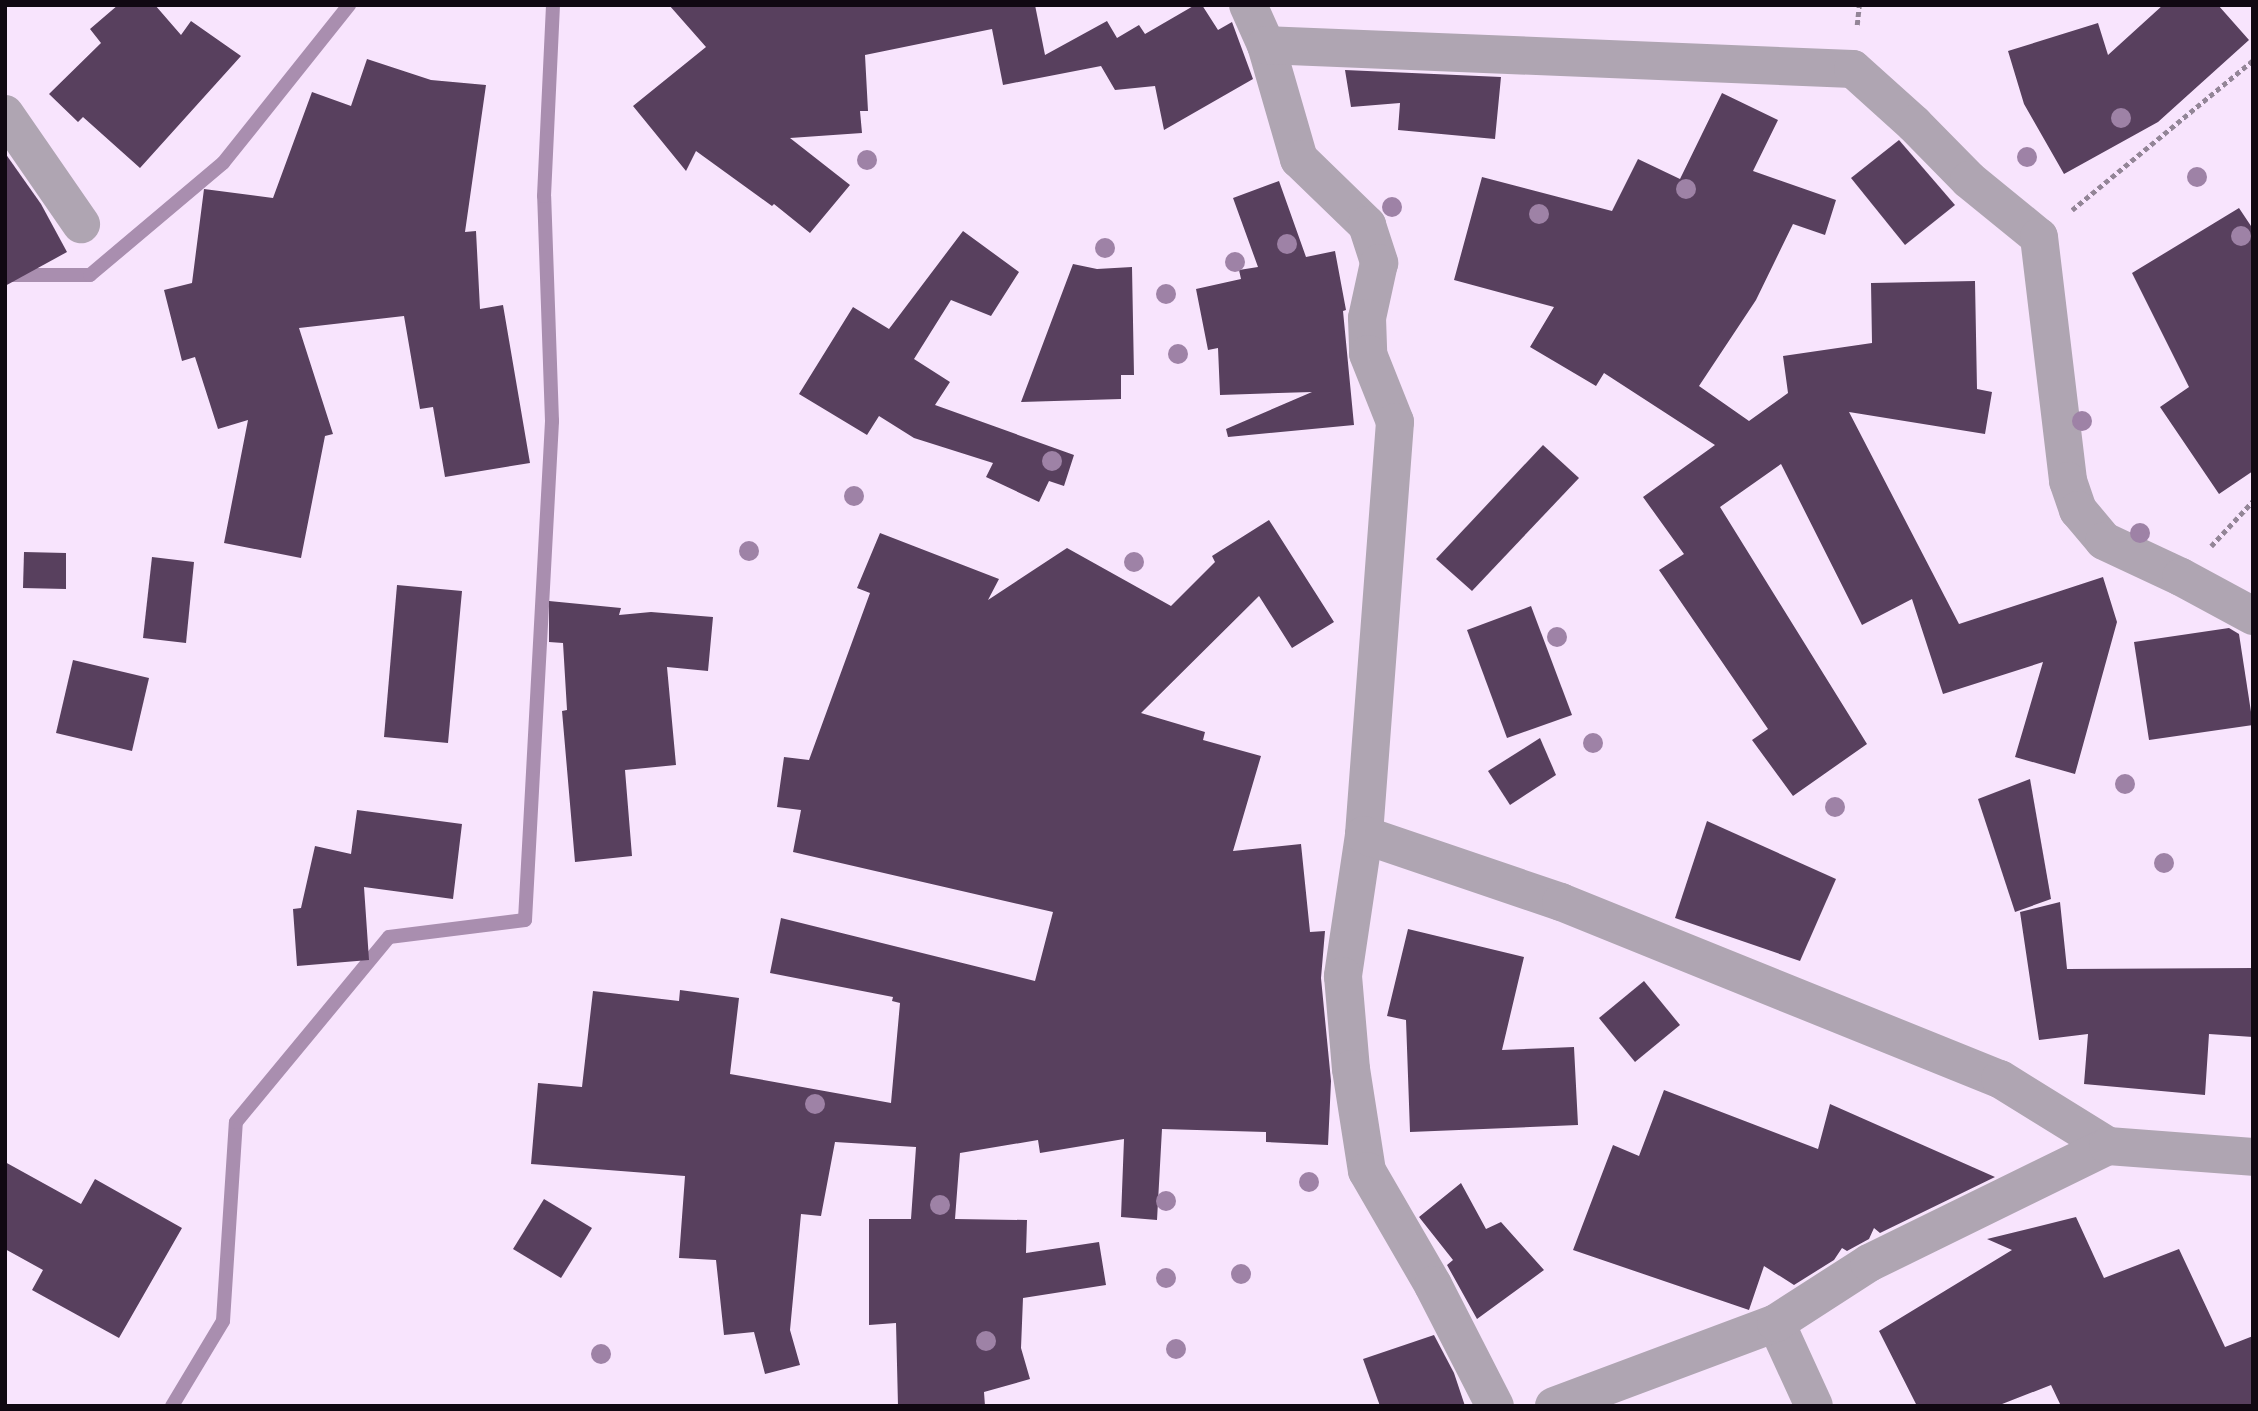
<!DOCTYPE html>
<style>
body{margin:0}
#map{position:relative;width:2258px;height:1411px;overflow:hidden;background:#f8e4fd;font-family:"Fira Sans Condensed",sans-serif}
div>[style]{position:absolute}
.stream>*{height:14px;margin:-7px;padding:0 7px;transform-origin:7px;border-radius:7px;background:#a98eaf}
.building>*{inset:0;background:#58405e}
.path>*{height:4.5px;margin-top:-2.25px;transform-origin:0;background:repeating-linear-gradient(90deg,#938597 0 5px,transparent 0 8.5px)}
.street>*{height:38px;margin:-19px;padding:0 19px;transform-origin:19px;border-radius:19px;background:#afa5b2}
.trees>*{width:20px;height:20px;margin:-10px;border-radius:50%;background:#9e82a6}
span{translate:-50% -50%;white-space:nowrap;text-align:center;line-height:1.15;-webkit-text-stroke:7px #fcf7fd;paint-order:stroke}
.frame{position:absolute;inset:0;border:7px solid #100812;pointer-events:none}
</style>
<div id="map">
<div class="stream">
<i style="left:7px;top:275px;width:83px"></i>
<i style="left:90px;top:275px;width:174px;rotate:-40.1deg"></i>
<i style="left:223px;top:163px;width:202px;rotate:-51.4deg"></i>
<i style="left:172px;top:1406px;width:99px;rotate:-59deg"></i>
<i style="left:223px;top:1321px;width:199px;rotate:-86.3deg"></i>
<i style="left:236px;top:1122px;width:240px;rotate:-50.4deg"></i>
<i style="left:389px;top:937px;width:137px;rotate:-7.1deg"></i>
<i style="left:525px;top:920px;width:500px;rotate:-86.9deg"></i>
<i style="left:552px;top:421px;width:225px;rotate:-92deg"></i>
<i style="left:544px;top:196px;width:191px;rotate:-87.3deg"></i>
</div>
<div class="building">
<i style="clip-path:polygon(118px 5px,155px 5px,181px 35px,191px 21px,241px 56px,140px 168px,83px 117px,78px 122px,49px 94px,101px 43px,90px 29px)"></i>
<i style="clip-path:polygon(669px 5px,1035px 5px,1045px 55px,1107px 21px,1117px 38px,1139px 25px,1145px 34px,1195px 5px,1202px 5px,1218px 30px,1232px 22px,1253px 79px,1164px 130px,1155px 86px,1115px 90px,1101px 66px,1003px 85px,992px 29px,865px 55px,868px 111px,860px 111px,862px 133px,790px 138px,850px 185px,810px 233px,774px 204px,772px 206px,696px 151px,686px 171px,633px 106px,706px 47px)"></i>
<i style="clip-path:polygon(2163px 5px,2218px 5px,2249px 40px,2158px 122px,2064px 174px,2024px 104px,2008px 51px,2098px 23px,2108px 55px)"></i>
<i style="clip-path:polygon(367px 59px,431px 80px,486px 85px,465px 232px,476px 231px,480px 309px,503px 305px,530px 463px,445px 477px,433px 407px,420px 409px,404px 316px,299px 328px,333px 434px,325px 436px,301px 558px,224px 543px,248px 420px,218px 429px,195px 357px,182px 361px,164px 290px,192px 283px,204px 189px,273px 198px,312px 92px,351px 106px)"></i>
<i style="clip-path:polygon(1345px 70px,1501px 77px,1495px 139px,1398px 130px,1400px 103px,1351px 107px)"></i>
<i style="clip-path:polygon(1722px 93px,1778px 120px,1753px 171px,1836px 200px,1825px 235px,1793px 224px,1756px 300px,1699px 386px,1749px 421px,1788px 393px,1783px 356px,1872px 343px,1871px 283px,1975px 281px,1977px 389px,1992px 392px,1985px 434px,1849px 412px,1959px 624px,2103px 577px,2117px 622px,2075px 774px,2015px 757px,2043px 662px,1943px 694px,1912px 599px,1862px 625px,1781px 464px,1720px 507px,1867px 744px,1793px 796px,1752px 740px,1768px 729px,1659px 570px,1684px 554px,1643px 497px,1715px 445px,1604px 373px,1596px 386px,1530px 347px,1554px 307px,1454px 280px,1482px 177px,1612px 211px,1638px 159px,1680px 179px)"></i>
<i style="clip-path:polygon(1899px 140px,1955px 205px,1905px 245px,1851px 178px)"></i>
<i style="clip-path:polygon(5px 153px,41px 204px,67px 252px,5px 286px)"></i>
<i style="clip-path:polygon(1279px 181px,1306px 257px,1335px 251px,1346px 310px,1343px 311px,1354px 425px,1228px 437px,1226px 429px,1312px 392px,1220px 395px,1218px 348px,1208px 350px,1196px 289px,1241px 279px,1239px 270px,1258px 267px,1233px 198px)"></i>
<i style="clip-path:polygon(2239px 208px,2253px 229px,2253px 471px,2219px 494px,2160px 407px,2189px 387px,2132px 273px)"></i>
<i style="clip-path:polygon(963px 231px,1019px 272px,991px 316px,951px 300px,914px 359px,950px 382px,935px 405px,1074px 455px,1064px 486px,1049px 481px,1039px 502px,986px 477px,993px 463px,914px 438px,879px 416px,867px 435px,799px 394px,853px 307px,889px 329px)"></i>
<i style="clip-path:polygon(1073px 264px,1097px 269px,1132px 267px,1134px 375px,1121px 375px,1121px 399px,1021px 402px)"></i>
<i style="clip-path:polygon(1543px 445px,1579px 478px,1472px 591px,1436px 559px)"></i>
<i style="clip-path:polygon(1269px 520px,1334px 622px,1292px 648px,1259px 596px,1141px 713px,1205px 732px,1203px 740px,1261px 756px,1233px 851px,1301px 844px,1310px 932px,1325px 931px,1321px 978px,1331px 1081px,1328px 1145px,1266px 1142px,1266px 1132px,1162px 1129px,1157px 1220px,1121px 1217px,1124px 1139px,1040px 1153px,1038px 1140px,960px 1153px,955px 1219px,1027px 1220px,1026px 1253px,1099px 1242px,1106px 1285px,1023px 1298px,1021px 1348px,1030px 1379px,984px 1392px,985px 1406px,898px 1406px,896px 1323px,869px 1325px,869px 1219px,911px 1219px,916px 1147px,835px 1142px,821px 1216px,801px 1214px,790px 1330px,800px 1365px,765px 1374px,754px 1332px,724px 1335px,716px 1260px,679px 1258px,685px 1176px,531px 1164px,538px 1083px,582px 1087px,593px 991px,679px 1001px,680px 990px,739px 998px,730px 1074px,891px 1103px,900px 1003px,892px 1001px,893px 997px,770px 973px,781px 918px,1035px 981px,1053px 912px,793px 852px,801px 810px,777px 807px,784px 757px,809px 760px,870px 593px,857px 588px,880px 533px,999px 579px,988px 600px,1067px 548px,1171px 606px,1215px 562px,1212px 556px)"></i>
<i style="clip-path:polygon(24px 552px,66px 553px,66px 589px,23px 588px)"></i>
<i style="clip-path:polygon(152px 557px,194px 562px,186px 643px,143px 638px)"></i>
<i style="clip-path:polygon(397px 585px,462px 591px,448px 743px,384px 737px)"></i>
<i style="clip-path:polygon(549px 601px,621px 608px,619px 615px,651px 612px,713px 617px,708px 671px,667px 667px,676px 765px,625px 770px,632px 856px,575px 862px,562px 711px,567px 710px,563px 643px,549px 642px)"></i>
<i style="clip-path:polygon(1531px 606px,1572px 715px,1507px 738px,1467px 630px)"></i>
<i style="clip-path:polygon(2229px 628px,2239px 634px,2253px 725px,2149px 740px,2134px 642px)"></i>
<i style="clip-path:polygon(73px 660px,149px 678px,132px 751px,56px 733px)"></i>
<i style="clip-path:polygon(1540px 738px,1556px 775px,1510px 805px,1488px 771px)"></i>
<i style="clip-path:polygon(2030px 779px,2051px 899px,2015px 912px,1978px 799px)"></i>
<i style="clip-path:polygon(357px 810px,462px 824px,453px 899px,364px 887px,369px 960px,297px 966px,293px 909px,301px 908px,315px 846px,351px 854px)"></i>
<i style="clip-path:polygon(1707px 821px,1836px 879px,1800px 961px,1675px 918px)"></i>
<i style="clip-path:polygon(2060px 902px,2067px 969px,2253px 968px,2253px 1037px,2209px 1034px,2205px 1095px,2084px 1084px,2088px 1034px,2039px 1040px,2020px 912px)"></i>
<i style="clip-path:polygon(1408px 929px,1524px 957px,1502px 1050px,1574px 1047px,1578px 1125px,1410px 1132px,1406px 1020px,1387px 1016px)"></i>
<i style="clip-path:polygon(1644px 981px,1680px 1025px,1635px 1062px,1599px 1018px)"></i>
<i style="clip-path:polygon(1664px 1090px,1818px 1149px,1830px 1104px,1995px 1177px,1880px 1233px,1874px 1228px,1869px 1239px,1847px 1251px,1842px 1248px,1834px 1260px,1794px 1285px,1764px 1266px,1749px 1310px,1573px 1250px,1613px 1145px,1639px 1156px)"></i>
<i style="clip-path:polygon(5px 1162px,81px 1204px,95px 1179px,182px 1228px,119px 1338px,32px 1290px,43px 1270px,5px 1249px)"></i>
<i style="clip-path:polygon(1461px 1183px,1486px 1229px,1501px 1222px,1544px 1270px,1477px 1319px,1447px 1265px,1453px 1260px,1419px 1217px)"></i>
<i style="clip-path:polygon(544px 1199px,592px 1228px,561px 1278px,513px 1249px)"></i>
<i style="clip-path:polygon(2076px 1217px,2104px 1278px,2179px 1249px,2225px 1347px,2253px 1336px,2253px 1406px,2061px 1406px,2051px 1385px,1997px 1406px,1917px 1406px,1879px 1331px,2012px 1250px,1987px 1239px)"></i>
<i style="clip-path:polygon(1434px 1335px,1454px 1373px,1465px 1406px,1380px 1406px,1363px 1359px)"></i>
</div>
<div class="path">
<i style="left:1857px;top:25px;width:20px;rotate:-84deg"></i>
<i style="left:2072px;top:210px;width:235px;rotate:-39.6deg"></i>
<i style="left:2211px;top:546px;width:62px;rotate:-47deg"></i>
</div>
<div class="street">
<i style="left:1248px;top:5px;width:44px;rotate:65.8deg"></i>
<i style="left:1266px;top:45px;width:119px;rotate:73.9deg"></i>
<i style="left:1299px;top:159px;width:95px;rotate:44.1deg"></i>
<i style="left:1367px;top:225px;width:40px;rotate:72deg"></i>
<i style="left:1379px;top:263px;width:56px;rotate:102.3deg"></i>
<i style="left:1367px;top:318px;width:36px;rotate:88deg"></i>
<i style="left:1368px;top:354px;width:73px;rotate:68.3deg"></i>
<i style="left:1395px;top:422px;width:414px;rotate:94.3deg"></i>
<i style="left:1364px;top:835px;width:143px;rotate:98.5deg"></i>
<i style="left:1343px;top:976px;width:93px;rotate:85.1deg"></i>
<i style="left:1351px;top:1069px;width:103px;rotate:81.1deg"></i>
<i style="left:1367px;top:1171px;width:132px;rotate:59.9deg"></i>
<i style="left:1433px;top:1285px;width:136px;rotate:62.9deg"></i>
<i style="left:1266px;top:45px;width:587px;rotate:2.34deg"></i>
<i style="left:1853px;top:69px;width:82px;rotate:42deg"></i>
<i style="left:1914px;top:124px;width:78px;rotate:45.5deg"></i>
<i style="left:1969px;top:180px;width:90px;rotate:39.2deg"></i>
<i style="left:2039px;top:237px;width:246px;rotate:83.2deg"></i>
<i style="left:2068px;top:481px;width:31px;rotate:71deg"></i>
<i style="left:2078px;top:510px;width:40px;rotate:50deg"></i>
<i style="left:2104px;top:541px;width:85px;rotate:25.1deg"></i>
<i style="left:2181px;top:577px;width:82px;rotate:28.4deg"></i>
<i style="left:5px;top:114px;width:134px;rotate:55.4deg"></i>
<i style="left:1364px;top:835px;width:208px;rotate:18.8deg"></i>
<i style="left:1561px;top:902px;width:473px;rotate:22deg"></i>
<i style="left:2000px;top:1079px;width:127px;rotate:31.8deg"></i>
<i style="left:1776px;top:1323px;width:91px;rotate:65.4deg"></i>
<i style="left:1554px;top:1406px;width:237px;rotate:-20.5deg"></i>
<i style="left:1776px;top:1323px;width:111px;rotate:-32.8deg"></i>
<i style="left:1869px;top:1263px;width:266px;rotate:-26.1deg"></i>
<i style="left:2108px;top:1146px;width:145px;rotate:4.3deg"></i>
</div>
<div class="trees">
<i style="left:2121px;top:118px"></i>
<i style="left:2027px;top:157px"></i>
<i style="left:867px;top:160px"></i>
<i style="left:2197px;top:177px"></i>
<i style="left:1686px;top:189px"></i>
<i style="left:1392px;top:207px"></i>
<i style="left:1539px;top:214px"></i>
<i style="left:2241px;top:236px"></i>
<i style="left:1287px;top:244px"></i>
<i style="left:1105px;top:248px"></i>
<i style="left:1235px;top:262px"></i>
<i style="left:1166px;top:294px"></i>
<i style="left:1178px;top:354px"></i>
<i style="left:2082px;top:421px"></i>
<i style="left:1052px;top:461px"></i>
<i style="left:854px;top:496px"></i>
<i style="left:2140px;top:533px"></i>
<i style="left:749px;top:551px"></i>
<i style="left:1134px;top:562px"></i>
<i style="left:1557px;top:637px"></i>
<i style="left:1593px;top:743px"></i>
<i style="left:2125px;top:784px"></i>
<i style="left:1835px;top:807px"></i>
<i style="left:2164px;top:863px"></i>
<i style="left:815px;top:1104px"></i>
<i style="left:1309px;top:1182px"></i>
<i style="left:1166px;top:1201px"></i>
<i style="left:940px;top:1205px"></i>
<i style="left:1241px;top:1274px"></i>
<i style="left:1166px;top:1278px"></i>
<i style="left:986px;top:1341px"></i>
<i style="left:1176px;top:1349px"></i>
<i style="left:601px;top:1354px"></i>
</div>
<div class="frame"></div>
</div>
